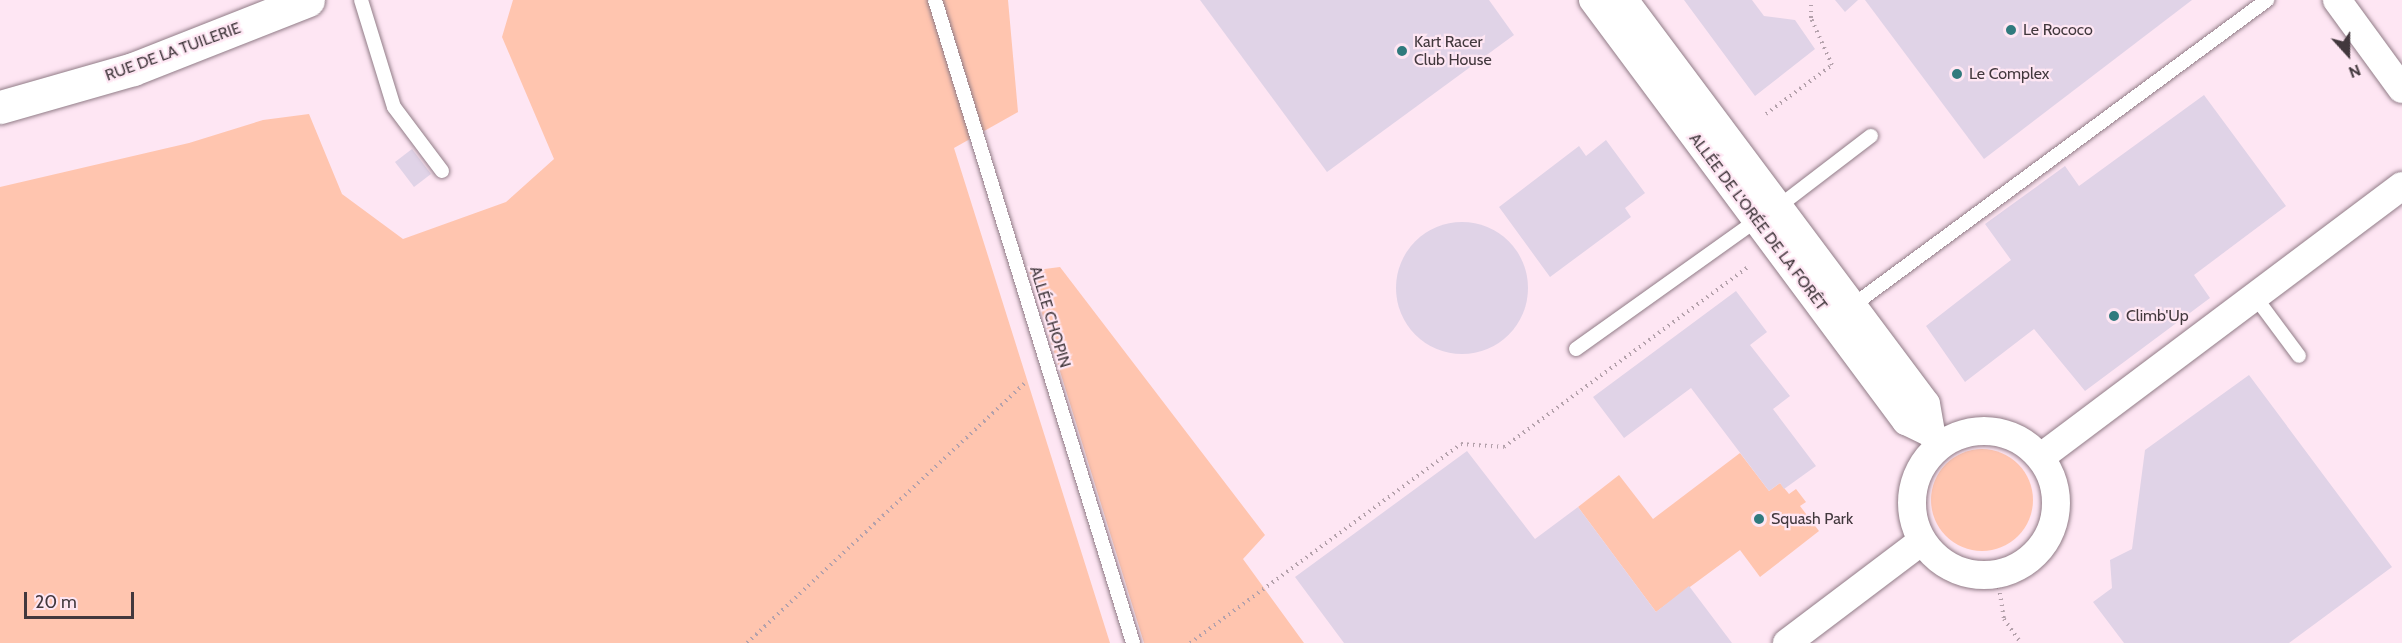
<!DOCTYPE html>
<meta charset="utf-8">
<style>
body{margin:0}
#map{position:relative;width:2402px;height:643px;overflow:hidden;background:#fee6f3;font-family:Cabin,sans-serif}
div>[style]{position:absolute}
.green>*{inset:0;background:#ffc5af}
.round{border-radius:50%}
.building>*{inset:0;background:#e0d3e7}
.path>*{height:4px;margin-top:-2px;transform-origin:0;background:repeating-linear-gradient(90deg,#b4a1ab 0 1.5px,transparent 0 6px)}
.roads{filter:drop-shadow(0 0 2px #917c87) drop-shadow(0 0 2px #917c87)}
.lane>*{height:14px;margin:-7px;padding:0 7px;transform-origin:7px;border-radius:7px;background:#fff}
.street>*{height:28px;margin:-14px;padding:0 14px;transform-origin:14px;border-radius:14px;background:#fff}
.street>.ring{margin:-14px;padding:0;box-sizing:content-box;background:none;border:28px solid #fff;border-radius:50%}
.secondary>*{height:33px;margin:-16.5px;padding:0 16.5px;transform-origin:16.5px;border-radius:16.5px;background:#fff}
.dots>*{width:16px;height:16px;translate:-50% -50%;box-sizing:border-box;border:3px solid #fee6f3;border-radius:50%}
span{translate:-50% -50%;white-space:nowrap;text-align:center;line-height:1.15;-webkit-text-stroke:4.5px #fee6f3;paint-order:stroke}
.poi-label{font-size:16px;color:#42383d}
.left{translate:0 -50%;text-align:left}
.street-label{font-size:16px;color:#42383d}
.north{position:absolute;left:2318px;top:24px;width:60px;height:60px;-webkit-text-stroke:4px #fee6f3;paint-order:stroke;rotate:159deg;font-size:16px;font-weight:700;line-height:24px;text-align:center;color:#42383d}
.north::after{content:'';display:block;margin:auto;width:21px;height:27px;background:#42383d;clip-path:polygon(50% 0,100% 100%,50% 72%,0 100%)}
.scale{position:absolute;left:24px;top:592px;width:110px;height:27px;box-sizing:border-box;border:3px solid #42383d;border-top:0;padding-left:8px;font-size:18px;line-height:21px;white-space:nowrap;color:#42383d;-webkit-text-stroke:4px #fee6f3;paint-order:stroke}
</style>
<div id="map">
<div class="green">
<i style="clip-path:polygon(513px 0,1008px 0,1018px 112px,954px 148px,1110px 643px,0 643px,0 187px,189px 143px,263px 120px,309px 114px,342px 194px,403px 239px,506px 202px,554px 159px,502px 37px)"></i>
<i style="clip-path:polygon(1060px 267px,1265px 535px,1243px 559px,1304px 643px,1144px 643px,1029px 271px)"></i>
<i class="round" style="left:1931px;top:449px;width:102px;height:102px"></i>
<i style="clip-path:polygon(1740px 453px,1769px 491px,1780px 483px,1789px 494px,1796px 489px,1806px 502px,1800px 506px,1819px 531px,1760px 577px,1740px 550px,1656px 612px,1578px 507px,1619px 475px,1653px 519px)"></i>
</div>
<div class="building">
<i style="clip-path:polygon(1200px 0,1489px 0,1514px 35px,1327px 172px)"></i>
<i style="clip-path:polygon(1684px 0,1752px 0,1764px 16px,1795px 20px,1815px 49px,1755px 96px)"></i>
<i style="clip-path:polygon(1835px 0,1858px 0,1845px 12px)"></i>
<i style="clip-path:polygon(1865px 0,2192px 0,1984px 159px)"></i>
<i style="clip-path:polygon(2204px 95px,2286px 206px,2194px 275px,2210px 298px,2085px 391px,2034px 329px,1965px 382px,1926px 326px,2011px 260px,1985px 224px,2065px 166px,2079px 186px)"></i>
<i style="clip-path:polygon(1606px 140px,1645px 193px,1625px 208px,1631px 217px,1550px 277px,1499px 207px,1579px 146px,1586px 156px)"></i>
<i style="clip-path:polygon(412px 149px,431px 174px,414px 187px,395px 162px)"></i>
<i class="round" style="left:1396px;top:222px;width:132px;height:132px"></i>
<i style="clip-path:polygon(1736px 291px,1767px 332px,1750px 345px,1790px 396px,1773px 409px,1816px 466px,1784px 489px,1780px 483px,1769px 491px,1691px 388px,1624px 438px,1593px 397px)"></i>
<i style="clip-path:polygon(2249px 375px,2392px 567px,2289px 643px,2124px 643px,2093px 602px,2112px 588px,2110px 560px,2132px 549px,2145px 450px)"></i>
<i style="clip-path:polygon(1467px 451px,1535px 539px,1578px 507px,1656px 612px,1689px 586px,1732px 643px,1344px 643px,1295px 577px)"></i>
</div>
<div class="path">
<i style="left:1766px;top:114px;width:82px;rotate:-36.6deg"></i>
<i style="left:1832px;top:65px;width:51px;rotate:-114.1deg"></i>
<i style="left:1811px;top:18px;width:18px;rotate:-90deg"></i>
<i style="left:1997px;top:575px;width:45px;rotate:81deg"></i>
<i style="left:2004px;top:619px;width:29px;rotate:55deg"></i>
<i style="left:747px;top:643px;width:383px;rotate:-43.1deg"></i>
<i style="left:1190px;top:643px;width:336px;rotate:-36.3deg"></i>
<i style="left:1461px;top:444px;width:43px;rotate:4deg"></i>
<i style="left:1504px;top:447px;width:303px;rotate:-36.4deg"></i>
</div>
<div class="roads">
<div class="lane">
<i style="left:361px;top:0;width:112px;rotate:72.9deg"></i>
<i style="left:394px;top:107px;width:80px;rotate:53.1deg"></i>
<i style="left:935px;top:0;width:673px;rotate:72.88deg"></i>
<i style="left:1778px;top:207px;width:117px;rotate:-37.4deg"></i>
<i style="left:2256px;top:298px;width:72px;rotate:53.4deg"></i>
<i style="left:1852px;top:306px;width:516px;rotate:-36.4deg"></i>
<i style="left:1576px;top:349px;width:222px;rotate:-35.5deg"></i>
</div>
<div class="street">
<i style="left:1593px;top:0;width:525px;rotate:53.37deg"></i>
<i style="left:1906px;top:421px;width:28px;rotate:26deg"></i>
<i style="left:1624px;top:0;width:504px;rotate:53.22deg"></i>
<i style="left:1926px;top:404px;width:29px;rotate:80deg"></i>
<i style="left:1931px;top:433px;width:14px;rotate:54deg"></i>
<i style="left:2337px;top:0;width:110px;rotate:53.9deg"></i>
<i class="ring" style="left:1912px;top:431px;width:116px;height:116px"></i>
<i style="left:2041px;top:457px;width:451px;rotate:-36.9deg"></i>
<i style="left:1787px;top:643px;width:169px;rotate:-37.1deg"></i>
</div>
<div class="secondary">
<i style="left:0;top:107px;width:138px;rotate:-15.9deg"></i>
<i style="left:133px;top:69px;width:188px;rotate:-21.5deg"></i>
</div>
</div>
<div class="dots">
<i style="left:2011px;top:30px;background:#307a7d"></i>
<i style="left:1402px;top:51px;background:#307a7d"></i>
<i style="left:1957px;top:74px;background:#307a7d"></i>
<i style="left:2114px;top:316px;background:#307a7d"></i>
<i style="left:1759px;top:519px;background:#307a7d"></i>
</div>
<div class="poi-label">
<span class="left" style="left:2023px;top:30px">Le Rococo</span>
<span class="left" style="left:1414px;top:51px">Kart Racer<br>Club House</span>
<span class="left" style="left:1969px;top:74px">Le Complex</span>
<span class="left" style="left:2126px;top:316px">Climb'Up</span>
<span class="left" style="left:1771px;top:519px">Squash Park</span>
</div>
<div class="street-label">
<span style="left:173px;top:52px;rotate:-20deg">RUE DE LA TUILERIE</span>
<span style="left:1758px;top:222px;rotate:53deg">ALLÉE DE L'ORÉE DE LA FORÊT</span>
<span style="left:1050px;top:317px;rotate:73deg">ALLÉE CHOPIN</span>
</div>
<div class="north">N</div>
<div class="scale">20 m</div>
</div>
